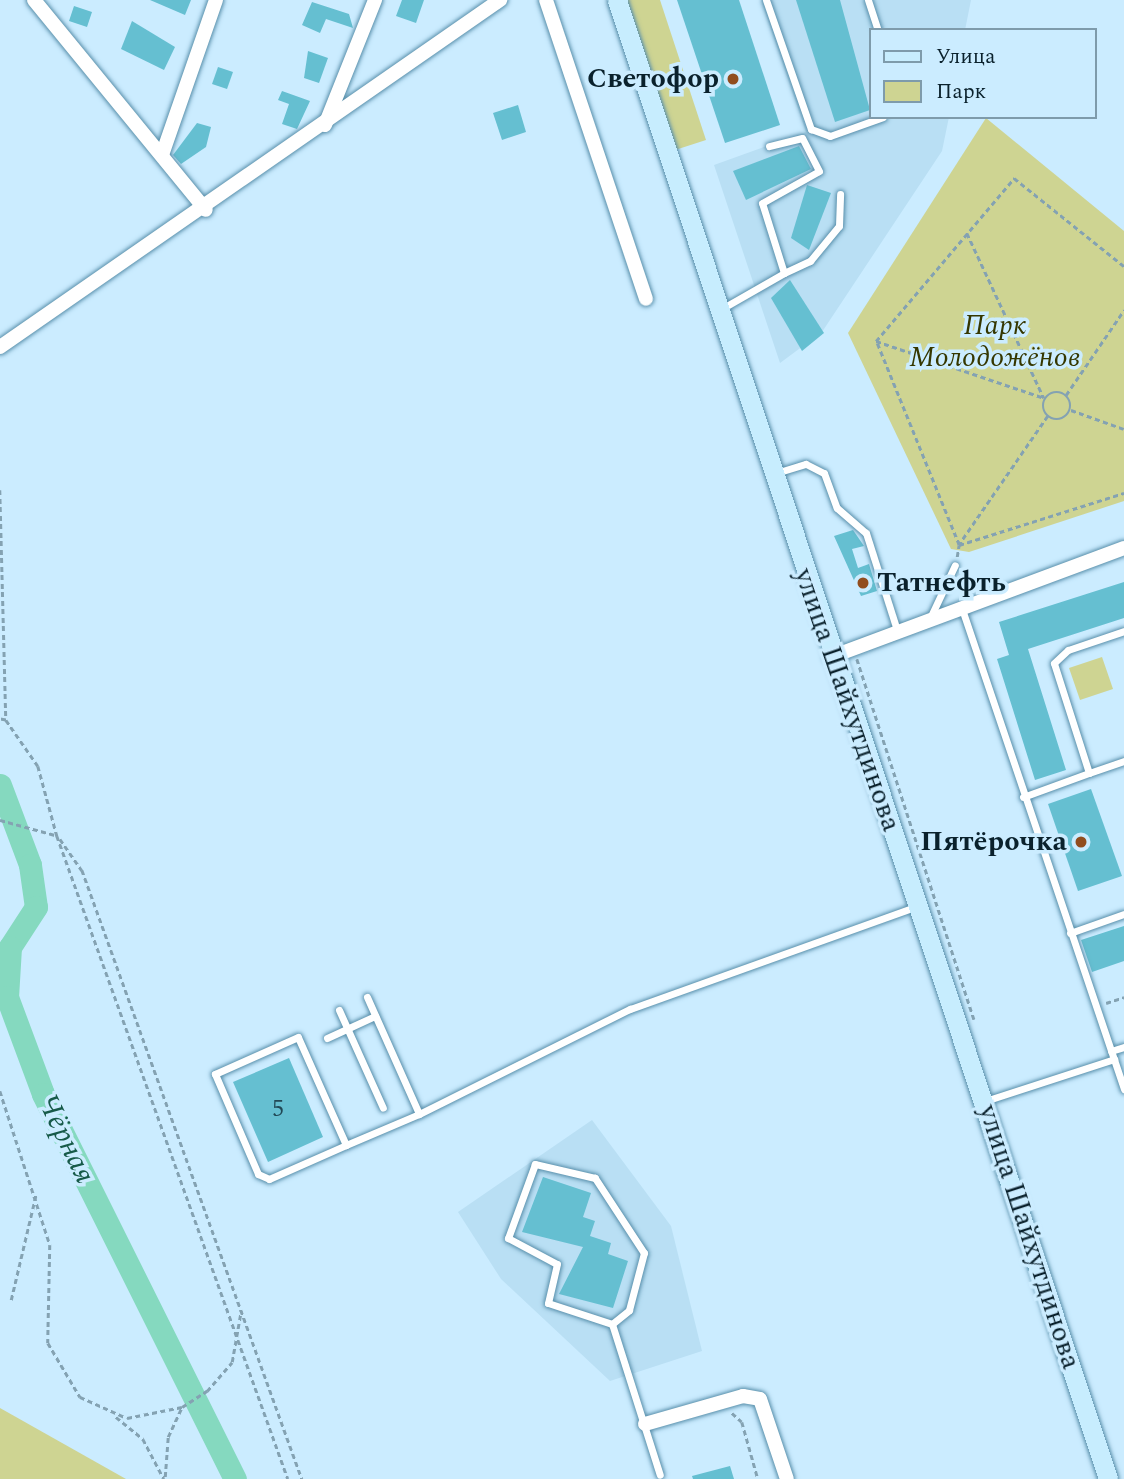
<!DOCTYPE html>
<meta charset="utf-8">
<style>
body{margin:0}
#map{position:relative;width:1124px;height:1479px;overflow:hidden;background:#cbecff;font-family:Spectral,serif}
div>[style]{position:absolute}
.built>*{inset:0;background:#b9dff4}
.green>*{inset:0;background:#ced492}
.river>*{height:23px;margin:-11.5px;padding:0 11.5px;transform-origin:11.5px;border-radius:11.5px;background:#85d9bf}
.building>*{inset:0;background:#65bfd1}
.path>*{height:2.5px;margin-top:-1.25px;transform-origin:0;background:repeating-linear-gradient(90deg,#84a2b2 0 5px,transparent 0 8.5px)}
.path>.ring{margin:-1.25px;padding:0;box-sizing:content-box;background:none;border:2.5px solid #84a2b2;border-radius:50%}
.roads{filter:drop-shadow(0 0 2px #588fab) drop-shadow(0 0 2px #588fab)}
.lane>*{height:7px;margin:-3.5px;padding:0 3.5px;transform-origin:3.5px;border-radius:3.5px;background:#fff}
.street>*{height:14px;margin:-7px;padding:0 7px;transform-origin:7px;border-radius:7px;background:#fff}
.secondary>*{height:19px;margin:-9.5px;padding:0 9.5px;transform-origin:9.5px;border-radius:9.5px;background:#c7edfe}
.dots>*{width:19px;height:19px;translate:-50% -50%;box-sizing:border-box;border:4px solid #cbecff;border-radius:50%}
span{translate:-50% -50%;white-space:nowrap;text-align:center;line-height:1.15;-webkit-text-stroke:7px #cbecff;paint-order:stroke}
.number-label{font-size:24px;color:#214855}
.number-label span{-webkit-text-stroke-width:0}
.poi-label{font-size:28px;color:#0a212c;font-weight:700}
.right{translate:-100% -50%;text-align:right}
.left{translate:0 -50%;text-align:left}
.park-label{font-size:28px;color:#353700;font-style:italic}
.street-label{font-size:28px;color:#0a212c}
.water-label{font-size:30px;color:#175a49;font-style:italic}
.legend{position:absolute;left:869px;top:28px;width:228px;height:91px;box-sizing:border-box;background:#cbecff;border:2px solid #7e9bab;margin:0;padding:9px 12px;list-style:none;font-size:21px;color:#0a212c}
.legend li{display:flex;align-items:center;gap:14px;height:35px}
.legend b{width:35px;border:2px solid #7e9bab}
</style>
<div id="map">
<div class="built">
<i style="clip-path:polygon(761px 0,971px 0,965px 30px,870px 30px,870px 117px,949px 117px,942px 151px,822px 332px,780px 363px,714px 165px,806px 132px)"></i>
<i style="clip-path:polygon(592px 1120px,671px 1226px,702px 1351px,610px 1381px,501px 1279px,458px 1212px)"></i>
</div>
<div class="green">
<i style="clip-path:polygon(623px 0,660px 0,706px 140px,672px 151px)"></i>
<i style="clip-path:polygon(986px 118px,1124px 231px,1124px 501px,969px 552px,951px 549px,848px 333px)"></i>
<i style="clip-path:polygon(1102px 657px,1113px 689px,1080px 700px,1069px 668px)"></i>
<i style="clip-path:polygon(0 1408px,126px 1479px,0 1479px)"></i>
</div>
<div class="river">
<i style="left:0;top:785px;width:85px;rotate:69.4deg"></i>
<i style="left:30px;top:865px;width:42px;rotate:81.9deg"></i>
<i style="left:36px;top:907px;width:48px;rotate:123deg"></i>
<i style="left:10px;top:947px;width:50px;rotate:93.4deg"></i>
<i style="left:7px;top:997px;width:103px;rotate:69.6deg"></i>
<i style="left:43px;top:1094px;width:430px;rotate:63.5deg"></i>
</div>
<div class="building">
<i style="clip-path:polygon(150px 0,191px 0,185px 15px)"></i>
<i style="clip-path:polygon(402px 0,424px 0,416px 23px,396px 16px)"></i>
<i style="clip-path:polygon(677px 0,739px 0,780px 125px,725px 143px)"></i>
<i style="clip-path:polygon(796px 0,840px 0,870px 110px,835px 122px)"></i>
<i style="clip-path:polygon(312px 2px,349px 14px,353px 28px,326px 19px,320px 33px,302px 25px)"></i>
<i style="clip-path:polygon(74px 6px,92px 12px,87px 27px,69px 21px)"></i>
<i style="clip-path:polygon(132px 21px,175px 47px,164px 70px,121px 49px)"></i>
<i style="clip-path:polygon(308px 51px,328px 58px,319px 83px,304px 78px)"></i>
<i style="clip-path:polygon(218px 67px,233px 72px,227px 89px,212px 84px)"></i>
<i style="clip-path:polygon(282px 91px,310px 101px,297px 129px,282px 124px,289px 104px,278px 100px)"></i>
<i style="clip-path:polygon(518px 105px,526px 132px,502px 140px,493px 113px)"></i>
<i style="clip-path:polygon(197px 123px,211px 127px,206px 147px,181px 164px,173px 155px)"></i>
<i style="clip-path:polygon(799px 146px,811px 169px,746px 200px,733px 171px)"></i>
<i style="clip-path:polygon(807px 185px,831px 193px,809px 250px,791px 238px)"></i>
<i style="clip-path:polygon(790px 280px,824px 333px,802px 351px,771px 298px)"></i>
<i style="clip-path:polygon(853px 530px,864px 546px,852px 549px,858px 568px,869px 564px,877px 591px,861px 596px,834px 536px)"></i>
<i style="clip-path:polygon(1124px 582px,1124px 618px,1028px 649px,1066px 770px,1035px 780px,997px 659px,1009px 655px,999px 622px)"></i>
<i style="clip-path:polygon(1091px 789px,1122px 876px,1078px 891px,1048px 804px)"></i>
<i style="clip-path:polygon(1124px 926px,1124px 961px,1092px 972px,1081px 940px)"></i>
<i style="clip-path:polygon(289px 1058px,323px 1137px,268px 1162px,233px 1082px)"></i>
<i style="clip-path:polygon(543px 1177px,591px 1193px,583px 1217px,595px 1221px,590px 1236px,611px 1243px,608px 1254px,628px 1261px,613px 1308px,559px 1294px,583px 1247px,522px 1232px)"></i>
<i style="clip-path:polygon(730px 1466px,734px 1479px,693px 1479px,692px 1476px)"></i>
</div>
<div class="path">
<i style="left:967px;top:233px;width:182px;rotate:65deg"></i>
<i style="left:876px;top:341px;width:214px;rotate:-49.7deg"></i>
<i style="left:1014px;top:178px;width:141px;rotate:38.7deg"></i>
<i class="ring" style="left:1043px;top:392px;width:25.5px;height:25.5px"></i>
<i style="left:1066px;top:395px;width:103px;rotate:-55.7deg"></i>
<i style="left:1071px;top:410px;width:56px;rotate:19.7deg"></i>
<i style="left:1048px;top:416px;width:157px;rotate:124.6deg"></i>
<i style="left:959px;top:545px;width:173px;rotate:-17.5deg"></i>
<i style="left:0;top:490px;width:230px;rotate:88.5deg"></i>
<i style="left:6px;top:720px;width:6px;rotate:-171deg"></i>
<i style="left:957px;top:557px;width:12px;rotate:-81deg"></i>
<i style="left:959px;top:545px;width:220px;rotate:-112.1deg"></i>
<i style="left:876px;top:341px;width:177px;rotate:18.7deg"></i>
<i style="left:857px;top:659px;width:379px;rotate:72deg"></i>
<i style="left:6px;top:720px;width:56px;rotate:55.2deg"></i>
<i style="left:38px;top:766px;width:73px;rotate:74.8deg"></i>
<i style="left:57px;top:836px;width:683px;rotate:70.24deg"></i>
<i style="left:0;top:820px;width:57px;rotate:15.3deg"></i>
<i style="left:60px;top:839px;width:38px;rotate:55deg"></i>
<i style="left:82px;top:870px;width:648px;rotate:70.14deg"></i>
<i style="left:1106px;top:1003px;width:19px;rotate:-18deg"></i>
<i style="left:0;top:1091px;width:162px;rotate:72deg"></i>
<i style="left:50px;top:1245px;width:98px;rotate:91.2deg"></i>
<i style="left:48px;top:1343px;width:63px;rotate:59.3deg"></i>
<i style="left:80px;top:1397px;width:51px;rotate:24.1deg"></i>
<i style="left:127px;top:1418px;width:56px;rotate:-11.3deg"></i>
<i style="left:182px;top:1407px;width:30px;rotate:-33deg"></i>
<i style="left:207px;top:1391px;width:38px;rotate:-49deg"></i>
<i style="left:232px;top:1362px;width:52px;rotate:-80deg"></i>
<i style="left:11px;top:1300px;width:109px;rotate:-76.7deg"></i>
<i style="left:732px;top:1413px;width:13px;rotate:42deg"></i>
<i style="left:742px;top:1422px;width:59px;rotate:74.3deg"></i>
<i style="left:116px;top:1417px;width:35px;rotate:39deg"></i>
<i style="left:143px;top:1439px;width:45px;rotate:62.3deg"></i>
<i style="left:165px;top:1477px;width:40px;rotate:-85.7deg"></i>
<i style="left:168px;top:1437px;width:33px;rotate:-65deg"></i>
</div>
<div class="roads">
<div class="lane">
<i style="left:766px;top:0;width:137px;rotate:70.8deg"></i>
<i style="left:811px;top:129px;width:20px;rotate:20deg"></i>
<i style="left:830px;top:136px;width:56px;rotate:-19.7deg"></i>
<i style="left:868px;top:0;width:32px;rotate:72deg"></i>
<i style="left:784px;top:273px;width:29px;rotate:-25deg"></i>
<i style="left:810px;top:261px;width:45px;rotate:-50.4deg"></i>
<i style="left:839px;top:226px;width:32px;rotate:-88deg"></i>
<i style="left:723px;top:308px;width:70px;rotate:-29.8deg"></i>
<i style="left:784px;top:273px;width:73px;rotate:-107.4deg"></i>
<i style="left:762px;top:203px;width:65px;rotate:-29.3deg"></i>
<i style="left:819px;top:171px;width:37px;rotate:-117deg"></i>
<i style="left:802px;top:138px;width:34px;rotate:166deg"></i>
<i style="left:776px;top:473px;width:31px;rotate:-17deg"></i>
<i style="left:806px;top:464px;width:20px;rotate:27deg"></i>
<i style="left:824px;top:473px;width:37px;rotate:70deg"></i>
<i style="left:837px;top:508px;width:38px;rotate:41deg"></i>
<i style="left:866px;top:533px;width:102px;rotate:72.3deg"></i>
<i style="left:962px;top:609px;width:507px;rotate:71.35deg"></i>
<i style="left:931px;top:616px;width:56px;rotate:-64.8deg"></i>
<i style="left:1089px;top:773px;width:37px;rotate:-19deg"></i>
<i style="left:1023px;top:797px;width:70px;rotate:-20deg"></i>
<i style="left:1089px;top:773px;width:115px;rotate:-107.7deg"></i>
<i style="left:1054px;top:663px;width:19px;rotate:-43deg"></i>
<i style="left:1068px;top:650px;width:59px;rotate:-18.7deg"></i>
<i style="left:1070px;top:933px;width:57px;rotate:-19.4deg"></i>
<i style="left:367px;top:997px;width:128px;rotate:66deg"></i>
<i style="left:339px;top:1010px;width:107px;rotate:65.8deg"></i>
<i style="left:327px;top:1038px;width:53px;rotate:-24.6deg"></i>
<i style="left:1111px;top:1051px;width:14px;rotate:-17deg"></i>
<i style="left:985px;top:1101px;width:136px;rotate:-18deg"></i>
<i style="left:346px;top:1145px;width:118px;rotate:-114deg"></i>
<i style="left:298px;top:1037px;width:91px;rotate:156deg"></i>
<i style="left:215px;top:1074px;width:109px;rotate:66.7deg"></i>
<i style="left:258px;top:1174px;width:12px;rotate:24deg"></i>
<i style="left:269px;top:1179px;width:84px;rotate:-23.8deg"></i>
<i style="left:346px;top:1145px;width:79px;rotate:-23deg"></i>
<i style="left:419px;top:1114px;width:236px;rotate:-26.5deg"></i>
<i style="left:630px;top:1009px;width:305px;rotate:-19.7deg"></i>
<i style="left:612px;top:1324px;width:22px;rotate:-39deg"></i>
<i style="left:629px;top:1310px;width:59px;rotate:-75.3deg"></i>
<i style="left:644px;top:1253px;width:90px;rotate:-123.2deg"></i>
<i style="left:595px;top:1178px;width:62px;rotate:-166.9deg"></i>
<i style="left:535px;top:1164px;width:79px;rotate:110deg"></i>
<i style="left:508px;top:1238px;width:55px;rotate:28deg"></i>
<i style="left:557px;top:1264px;width:40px;rotate:103deg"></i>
<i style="left:548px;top:1303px;width:67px;rotate:18.2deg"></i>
<i style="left:612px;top:1324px;width:158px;rotate:72.4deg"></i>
</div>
<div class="street">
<i style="left:34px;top:0;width:271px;rotate:50.7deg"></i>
<i style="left:546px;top:0;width:315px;rotate:71.5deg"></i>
<i style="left:325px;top:125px;width:135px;rotate:-68.2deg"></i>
<i style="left:162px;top:155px;width:164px;rotate:-70.8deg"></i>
<i style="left:0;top:347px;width:609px;rotate:-34.76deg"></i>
<i style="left:831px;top:657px;width:313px;rotate:-20.4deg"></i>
<i style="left:645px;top:1424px;width:102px;rotate:-15.9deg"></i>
<i style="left:743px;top:1396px;width:17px;rotate:10deg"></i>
<i style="left:760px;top:1399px;width:84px;rotate:71.4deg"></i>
</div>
<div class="secondary">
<i style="left:617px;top:0;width:1558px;rotate:71.63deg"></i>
</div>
</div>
<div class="dots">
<i style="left:733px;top:79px;background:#914d1e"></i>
<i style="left:863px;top:583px;background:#914d1e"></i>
<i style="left:1081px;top:842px;background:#914d1e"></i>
</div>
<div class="number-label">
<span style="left:278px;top:1110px">5</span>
</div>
<div class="poi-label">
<span class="right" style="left:719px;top:79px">Светофор</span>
<span class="left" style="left:877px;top:583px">Татнефть</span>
<span class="right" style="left:1067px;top:842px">Пятёрочка</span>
</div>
<div class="park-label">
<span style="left:995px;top:342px">Парк<br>Молодожёнов</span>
</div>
<div class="street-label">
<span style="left:847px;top:700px;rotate:71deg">улица Шайхутдинова</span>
<span style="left:1029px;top:1237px;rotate:72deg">улица Шайхутдинова</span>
</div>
<div class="water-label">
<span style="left:66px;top:1139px;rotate:64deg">Чёрная</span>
</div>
<ul class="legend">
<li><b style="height:9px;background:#c7edfe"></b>Улица</li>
<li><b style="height:19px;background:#ced492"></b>Парк</li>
</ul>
</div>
